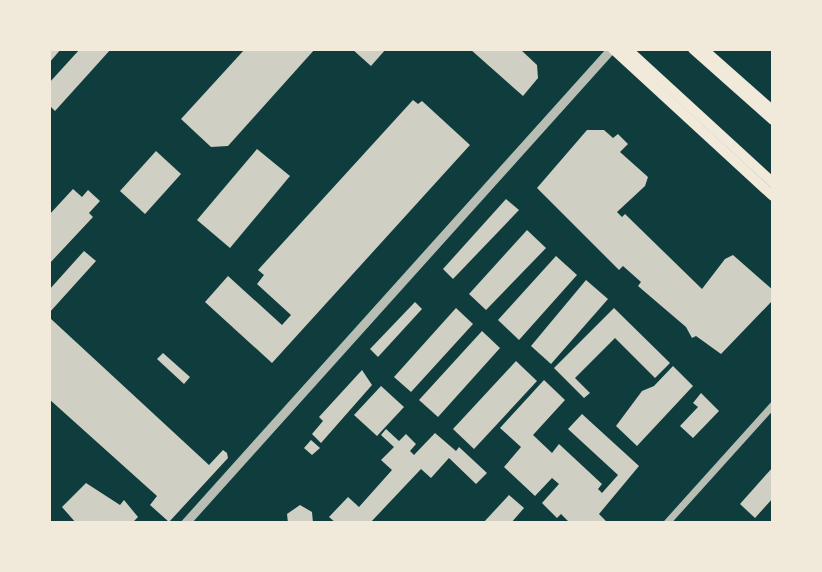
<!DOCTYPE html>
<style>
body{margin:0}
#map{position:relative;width:822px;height:572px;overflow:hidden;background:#0f3d3e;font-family:Manrope,sans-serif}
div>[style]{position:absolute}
.building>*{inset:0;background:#cfcfc3}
.minor>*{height:7px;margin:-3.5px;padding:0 3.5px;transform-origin:3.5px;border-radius:3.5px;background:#b8beb3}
.tertiary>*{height:9px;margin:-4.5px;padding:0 4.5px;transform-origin:4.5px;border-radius:4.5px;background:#b8beb3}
.primary>*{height:10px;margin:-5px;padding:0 5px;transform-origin:5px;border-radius:5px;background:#f1e9da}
.trunk>*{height:10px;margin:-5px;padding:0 5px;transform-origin:5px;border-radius:5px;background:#f1e9da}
span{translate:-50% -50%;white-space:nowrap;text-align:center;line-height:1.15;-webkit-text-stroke:5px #f1e9da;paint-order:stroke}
.frame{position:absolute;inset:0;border:51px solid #f1e9da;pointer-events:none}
</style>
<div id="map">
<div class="building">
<i style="clip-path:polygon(49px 49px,61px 49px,49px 63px)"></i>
<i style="clip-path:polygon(80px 49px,111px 49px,55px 111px,49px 105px,49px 83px)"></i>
<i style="clip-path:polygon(245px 49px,315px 49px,228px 146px,211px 147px,181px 119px)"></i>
<i style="clip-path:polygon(352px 49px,386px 49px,371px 66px)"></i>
<i style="clip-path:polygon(470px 49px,520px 49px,537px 65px,538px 78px,523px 96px)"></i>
<i style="clip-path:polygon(413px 100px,418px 104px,422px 101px,470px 145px,272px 363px,205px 302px,228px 276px,282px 325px,291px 315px,257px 284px,264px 275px,258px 270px)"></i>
<i style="clip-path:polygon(587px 130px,604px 130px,613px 138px,618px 134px,628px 144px,620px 152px,648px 177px,645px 186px,617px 212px,622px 217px,625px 214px,702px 289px,725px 259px,733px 255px,773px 290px,773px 300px,721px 354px,696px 336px,692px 338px,686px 327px,638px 286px,641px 282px,623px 266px,619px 270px,537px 188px)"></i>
<i style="clip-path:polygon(257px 149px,290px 176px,230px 248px,197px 220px)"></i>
<i style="clip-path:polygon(156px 151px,181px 174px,145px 214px,120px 191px)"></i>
<i style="clip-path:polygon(73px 189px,82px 197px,88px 190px,100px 201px,89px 213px,93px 217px,49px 264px,49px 215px)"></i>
<i style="clip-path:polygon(506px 199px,519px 210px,453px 279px,443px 269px)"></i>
<i style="clip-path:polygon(527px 230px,546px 248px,486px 310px,469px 294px)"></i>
<i style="clip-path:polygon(84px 251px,96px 261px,49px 313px,49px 290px)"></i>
<i style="clip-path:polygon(556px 256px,577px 275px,519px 340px,498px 320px)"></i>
<i style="clip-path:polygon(586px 280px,608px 299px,551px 364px,531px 346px)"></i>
<i style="clip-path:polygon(415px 302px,422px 309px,378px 357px,370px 349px)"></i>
<i style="clip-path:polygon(456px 308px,473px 324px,411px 392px,394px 377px)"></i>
<i style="clip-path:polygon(614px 308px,670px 363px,655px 378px,615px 338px,575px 378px,590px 393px,584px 398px,554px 368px)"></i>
<i style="clip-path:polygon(50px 318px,209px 465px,223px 450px,227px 453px,228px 458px,169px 522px,150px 505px,157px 496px,49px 399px)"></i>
<i style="clip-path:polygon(482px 331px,500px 348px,438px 417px,419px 400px)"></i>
<i style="clip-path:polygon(163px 353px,190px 377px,184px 384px,157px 359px)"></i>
<i style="clip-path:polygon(516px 361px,537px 381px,474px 449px,453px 429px)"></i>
<i style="clip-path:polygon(673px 366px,693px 386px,637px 446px,616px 426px,642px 391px,654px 386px)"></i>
<i style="clip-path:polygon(362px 370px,372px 385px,321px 443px,312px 434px,323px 421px,319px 417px)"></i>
<i style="clip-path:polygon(544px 380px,565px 400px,533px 435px,552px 453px,559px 444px,602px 484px,598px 489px,602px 493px,618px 475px,568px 429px,582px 414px,639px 466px,599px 514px,608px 523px,570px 523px,561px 514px,557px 518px,542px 503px,559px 484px,552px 478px,535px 496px,504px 467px,521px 447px,500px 428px)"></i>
<i style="clip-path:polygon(381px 386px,404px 407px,377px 436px,354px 415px)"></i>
<i style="clip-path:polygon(701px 393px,719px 411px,693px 438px,680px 426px,698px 407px,693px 403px)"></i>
<i style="clip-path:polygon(386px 429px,399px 441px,406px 434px,416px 444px,410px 451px,414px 455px,435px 433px,456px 451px,459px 447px,487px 473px,476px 484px,449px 458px,431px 478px,421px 469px,370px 523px,336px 523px,329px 517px,348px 497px,359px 507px,392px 470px,381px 460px,394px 447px,381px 435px)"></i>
<i style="clip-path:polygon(311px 440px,320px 448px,312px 455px,304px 448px)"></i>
<i style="clip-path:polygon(773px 467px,773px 498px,755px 518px,740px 504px)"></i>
<i style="clip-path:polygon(86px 483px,120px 505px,124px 500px,138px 517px,132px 523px,76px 523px,62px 507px)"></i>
<i style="clip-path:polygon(509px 495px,524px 508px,511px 523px,483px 523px)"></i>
<i style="clip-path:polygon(300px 505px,312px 512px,313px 523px,288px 523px,287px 514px)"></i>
</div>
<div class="minor">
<i style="left:666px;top:523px;width:160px;rotate:-48deg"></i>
</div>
<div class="tertiary">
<i style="left:185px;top:523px;width:637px;rotate:-48.05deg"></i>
</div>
<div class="primary">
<i style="left:613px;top:49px;width:217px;rotate:42.6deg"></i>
<i style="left:703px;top:49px;width:94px;rotate:41.5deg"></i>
</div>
<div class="trunk">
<i style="left:627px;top:49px;width:198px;rotate:42.5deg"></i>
<i style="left:693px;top:49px;width:107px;rotate:41.6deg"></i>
</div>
<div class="frame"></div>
</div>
